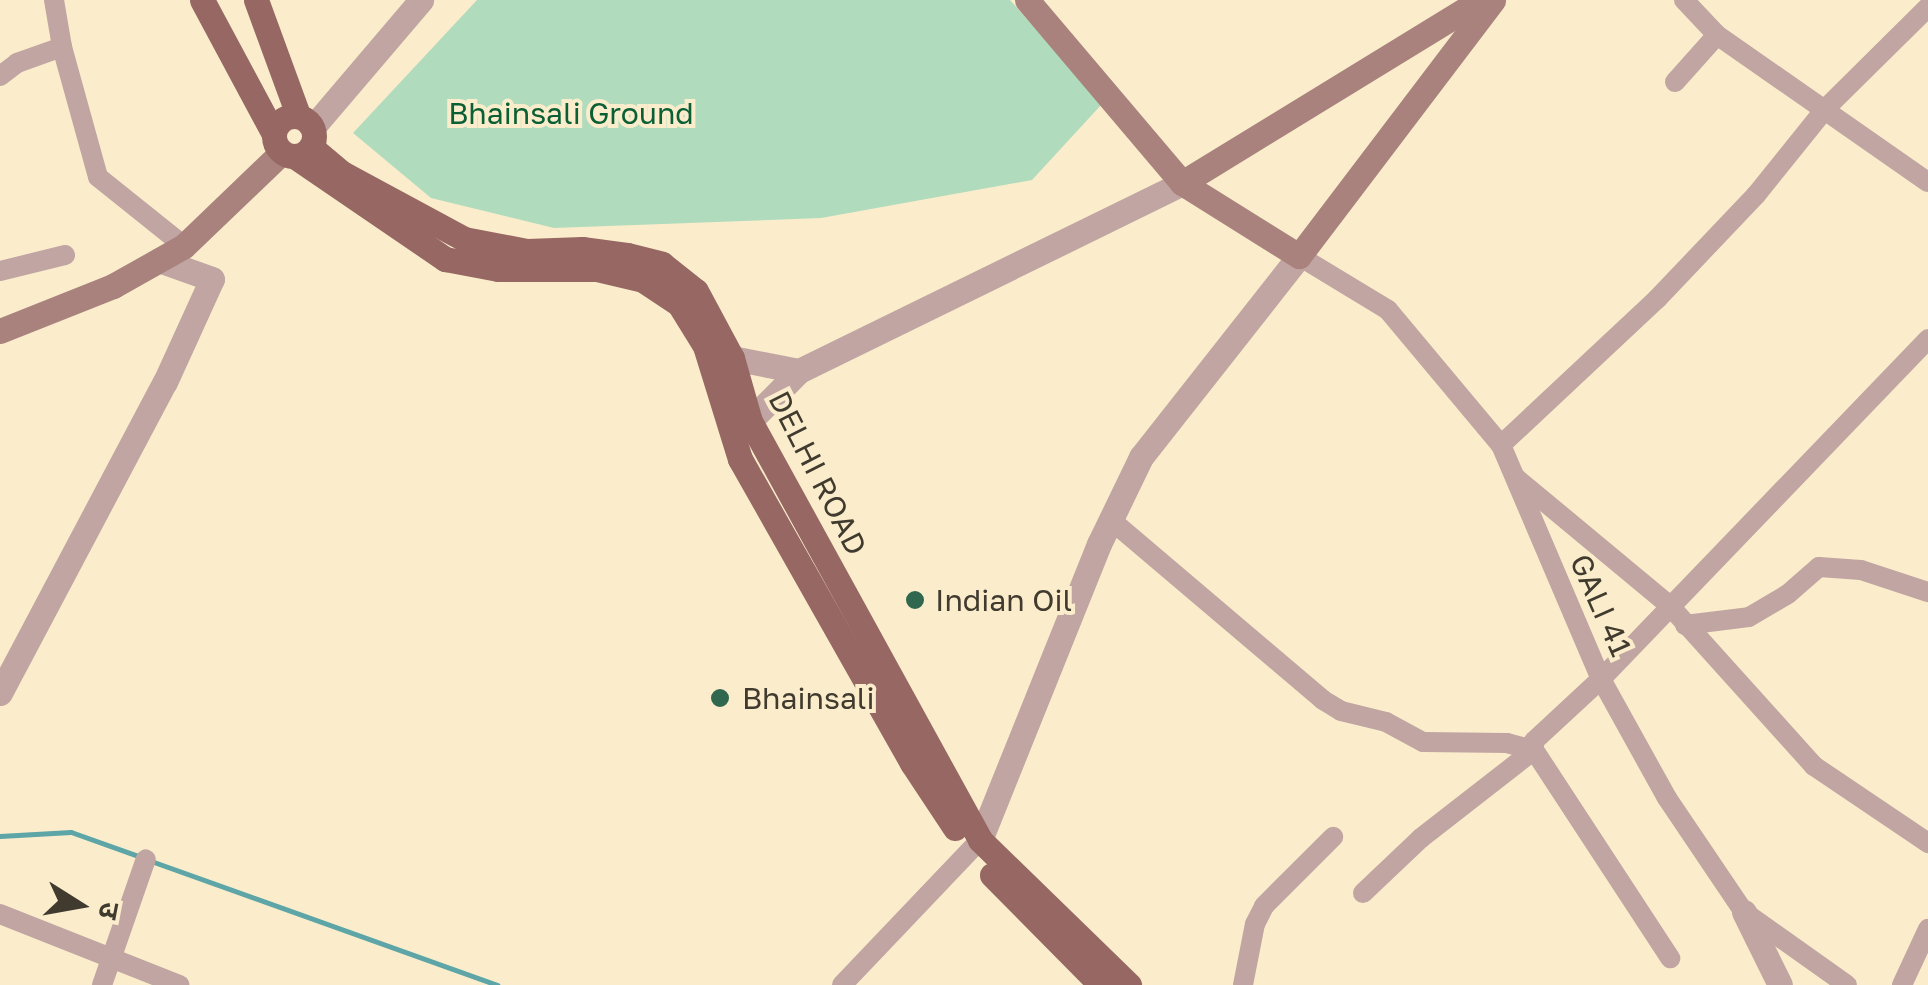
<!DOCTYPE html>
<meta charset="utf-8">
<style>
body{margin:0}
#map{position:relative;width:1928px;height:985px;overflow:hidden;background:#fbedcc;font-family:"Golos Text","Noto Sans Devanagari",sans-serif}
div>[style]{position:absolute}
.green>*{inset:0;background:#b0dbbd}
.stream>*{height:5px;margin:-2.5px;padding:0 2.5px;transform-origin:2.5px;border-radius:2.5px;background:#5da5a6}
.minor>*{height:20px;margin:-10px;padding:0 10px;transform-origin:10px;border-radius:10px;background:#c1a5a2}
.tertiary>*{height:25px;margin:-12.5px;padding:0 12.5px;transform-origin:12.5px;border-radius:12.5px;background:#c1a5a2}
.secondary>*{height:25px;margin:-12.5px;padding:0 12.5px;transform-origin:12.5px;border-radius:12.5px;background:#a9827d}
.primary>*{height:25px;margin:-12.5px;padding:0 12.5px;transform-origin:12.5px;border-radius:12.5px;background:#976863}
.primary>.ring{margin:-12.5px;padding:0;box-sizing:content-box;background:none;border:25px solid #976863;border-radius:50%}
.dots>*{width:28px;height:28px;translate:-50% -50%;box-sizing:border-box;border:5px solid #fbedcc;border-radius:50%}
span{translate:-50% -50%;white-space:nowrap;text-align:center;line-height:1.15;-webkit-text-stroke:8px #fbedcc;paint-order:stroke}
.park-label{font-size:30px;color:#0b5f34}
.street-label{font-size:30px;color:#403b2e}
.poi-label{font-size:30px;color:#403b2e}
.left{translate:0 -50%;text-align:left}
.north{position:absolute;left:30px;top:855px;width:100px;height:100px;-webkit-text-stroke:8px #fbedcc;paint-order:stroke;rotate:101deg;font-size:28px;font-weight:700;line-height:40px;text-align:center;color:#403b2e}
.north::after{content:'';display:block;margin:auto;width:35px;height:45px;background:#403b2e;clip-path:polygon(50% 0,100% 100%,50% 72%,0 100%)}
</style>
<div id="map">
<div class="green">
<i style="clip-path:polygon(477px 0,1010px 0,1102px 104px,1032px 180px,821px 218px,554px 228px,431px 198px,353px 133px)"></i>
</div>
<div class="stream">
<i style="left:0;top:836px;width:71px;rotate:-3.2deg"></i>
<i style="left:71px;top:832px;width:74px;rotate:19.7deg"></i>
<i style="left:151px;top:861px;width:368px;rotate:19.7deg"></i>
</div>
<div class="minor">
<i style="left:54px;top:0;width:48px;rotate:80.3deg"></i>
<i style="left:1684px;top:0;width:48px;rotate:46.7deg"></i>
<i style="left:1717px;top:35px;width:257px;rotate:34.9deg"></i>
<i style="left:0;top:76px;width:21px;rotate:-37deg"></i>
<i style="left:17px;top:63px;width:48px;rotate:-19.6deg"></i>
<i style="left:62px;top:47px;width:135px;rotate:74.5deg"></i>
<i style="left:98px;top:177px;width:110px;rotate:38.7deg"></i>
<i style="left:1675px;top:82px;width:63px;rotate:-48.2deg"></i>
<i style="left:1299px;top:256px;width:104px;rotate:31.2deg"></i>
<i style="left:1388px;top:310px;width:176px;rotate:50.1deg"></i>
<i style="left:1501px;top:445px;width:254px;rotate:66.9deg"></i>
<i style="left:1601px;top:679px;width:136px;rotate:61deg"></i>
<i style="left:1667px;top:798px;width:138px;rotate:56deg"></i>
<i style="left:1744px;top:912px;width:126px;rotate:35.3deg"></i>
<i style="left:0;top:271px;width:67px;rotate:-13.8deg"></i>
<i style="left:1501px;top:445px;width:214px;rotate:-43.1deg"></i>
<i style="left:1657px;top:299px;width:144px;rotate:-46.4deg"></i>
<i style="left:1756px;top:195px;width:112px;rotate:-51.2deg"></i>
<i style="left:1826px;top:108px;width:144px;rotate:-44.7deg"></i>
<i style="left:1516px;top:478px;width:199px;rotate:39.7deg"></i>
<i style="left:1669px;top:605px;width:217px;rotate:48deg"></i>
<i style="left:1814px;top:766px;width:138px;rotate:34deg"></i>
<i style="left:1111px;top:520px;width:278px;rotate:40.3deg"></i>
<i style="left:1323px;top:700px;width:21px;rotate:31deg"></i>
<i style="left:1341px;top:711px;width:46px;rotate:13.7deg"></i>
<i style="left:1386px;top:722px;width:42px;rotate:28.4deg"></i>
<i style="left:1423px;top:742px;width:84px;rotate:0.7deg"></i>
<i style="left:1507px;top:743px;width:28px;rotate:15deg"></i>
<i style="left:1534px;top:750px;width:249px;rotate:56.8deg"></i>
<i style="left:1685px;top:625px;width:64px;rotate:-7.1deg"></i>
<i style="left:1749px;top:617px;width:45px;rotate:-30.5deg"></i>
<i style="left:1788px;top:594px;width:41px;rotate:-41.1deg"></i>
<i style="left:1819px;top:567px;width:42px;rotate:4.1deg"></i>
<i style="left:1861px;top:570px;width:71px;rotate:18.2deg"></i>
<i style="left:1363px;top:893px;width:80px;rotate:-43.5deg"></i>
<i style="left:1421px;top:838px;width:143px;rotate:-37.9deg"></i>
<i style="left:1534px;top:750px;width:9px;rotate:-90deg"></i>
<i style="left:1534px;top:741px;width:91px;rotate:-42.8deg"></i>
<i style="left:1601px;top:679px;width:472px;rotate:-46.1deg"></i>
<i style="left:0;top:914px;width:193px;rotate:21.6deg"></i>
<i style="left:102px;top:985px;width:133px;rotate:-70.8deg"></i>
<i style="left:842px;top:985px;width:200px;rotate:-46.4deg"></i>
<i style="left:1243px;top:985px;width:62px;rotate:-78.9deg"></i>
<i style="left:1255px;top:924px;width:20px;rotate:-63deg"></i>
<i style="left:1264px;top:906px;width:98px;rotate:-45deg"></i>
<i style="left:1902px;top:985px;width:62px;rotate:-65.1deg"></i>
</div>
<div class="tertiary">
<i style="left:313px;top:127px;width:167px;rotate:-49.6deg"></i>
<i style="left:716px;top:362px;width:16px;rotate:-14deg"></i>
<i style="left:732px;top:358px;width:68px;rotate:11deg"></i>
<i style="left:731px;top:429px;width:21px;rotate:-23deg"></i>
<i style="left:750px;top:421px;width:70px;rotate:-45.6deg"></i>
<i style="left:799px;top:371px;width:427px;rotate:-26.1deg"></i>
<i style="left:0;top:693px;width:352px;rotate:-62.1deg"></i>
<i style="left:165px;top:382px;width:113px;rotate:-65.5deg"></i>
<i style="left:212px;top:279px;width:56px;rotate:-160.3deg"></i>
<i style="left:980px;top:840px;width:319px;rotate:-68.1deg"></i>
<i style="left:1099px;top:544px;width:97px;rotate:-64.2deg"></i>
<i style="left:1141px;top:457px;width:256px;rotate:-51.8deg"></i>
<i style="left:1744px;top:912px;width:81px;rotate:63.7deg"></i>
</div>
<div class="secondary">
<i style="left:1027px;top:0;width:240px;rotate:49.7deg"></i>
<i style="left:1182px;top:183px;width:138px;rotate:32deg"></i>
<i style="left:1299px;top:256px;width:321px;rotate:-52.8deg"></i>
<i style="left:1182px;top:183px;width:351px;rotate:-31.5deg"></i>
<i style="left:0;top:331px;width:122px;rotate:-21.7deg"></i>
<i style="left:113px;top:286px;width:81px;rotate:-29.4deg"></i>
<i style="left:184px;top:246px;width:136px;rotate:-43.8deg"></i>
</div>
<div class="primary">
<i style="left:202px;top:0;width:152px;rotate:61.8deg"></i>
<i style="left:256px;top:0;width:122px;rotate:69.9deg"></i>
<i class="ring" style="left:274px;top:116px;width:15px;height:15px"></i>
<i style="left:311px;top:147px;width:40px;rotate:40deg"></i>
<i style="left:342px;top:173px;width:139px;rotate:28.4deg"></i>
<i style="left:464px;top:239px;width:64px;rotate:10.8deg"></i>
<i style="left:527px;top:251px;width:55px;rotate:-2.1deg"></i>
<i style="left:582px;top:249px;width:45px;rotate:7.6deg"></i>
<i style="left:627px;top:255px;width:36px;rotate:14deg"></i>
<i style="left:662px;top:264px;width:43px;rotate:38.5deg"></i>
<i style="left:696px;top:291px;width:76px;rotate:61.8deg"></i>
<i style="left:732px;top:358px;width:66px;rotate:74.1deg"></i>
<i style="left:750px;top:421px;width:478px;rotate:61.2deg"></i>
<i style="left:980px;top:840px;width:208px;rotate:44.2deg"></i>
<i style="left:294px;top:156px;width:183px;rotate:34.3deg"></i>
<i style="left:445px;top:259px;width:54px;rotate:10.7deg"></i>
<i style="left:498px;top:269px;width:99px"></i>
<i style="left:597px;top:269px;width:47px;rotate:13.4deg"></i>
<i style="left:643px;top:280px;width:43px;rotate:33.7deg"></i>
<i style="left:679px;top:304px;width:49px;rotate:58.2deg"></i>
<i style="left:705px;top:346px;width:118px;rotate:72.8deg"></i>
<i style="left:740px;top:459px;width:349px;rotate:60.5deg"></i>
<i style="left:912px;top:763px;width:78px;rotate:56.5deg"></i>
<i style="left:992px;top:875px;width:155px;rotate:45.3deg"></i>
</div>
<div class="dots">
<i style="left:915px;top:600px;background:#2f674f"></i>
<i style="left:720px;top:698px;background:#2f674f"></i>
</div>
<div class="park-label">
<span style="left:571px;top:113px">Bhainsali Ground</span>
</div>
<div class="street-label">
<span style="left:818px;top:473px;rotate:63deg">DELHI ROAD</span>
<span style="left:1601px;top:605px;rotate:66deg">GALI 41</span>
</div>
<div class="poi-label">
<span class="left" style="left:935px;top:600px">Indian Oil</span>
<span class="left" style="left:742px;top:698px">Bhainsali</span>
</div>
<div class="north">उ</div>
</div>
